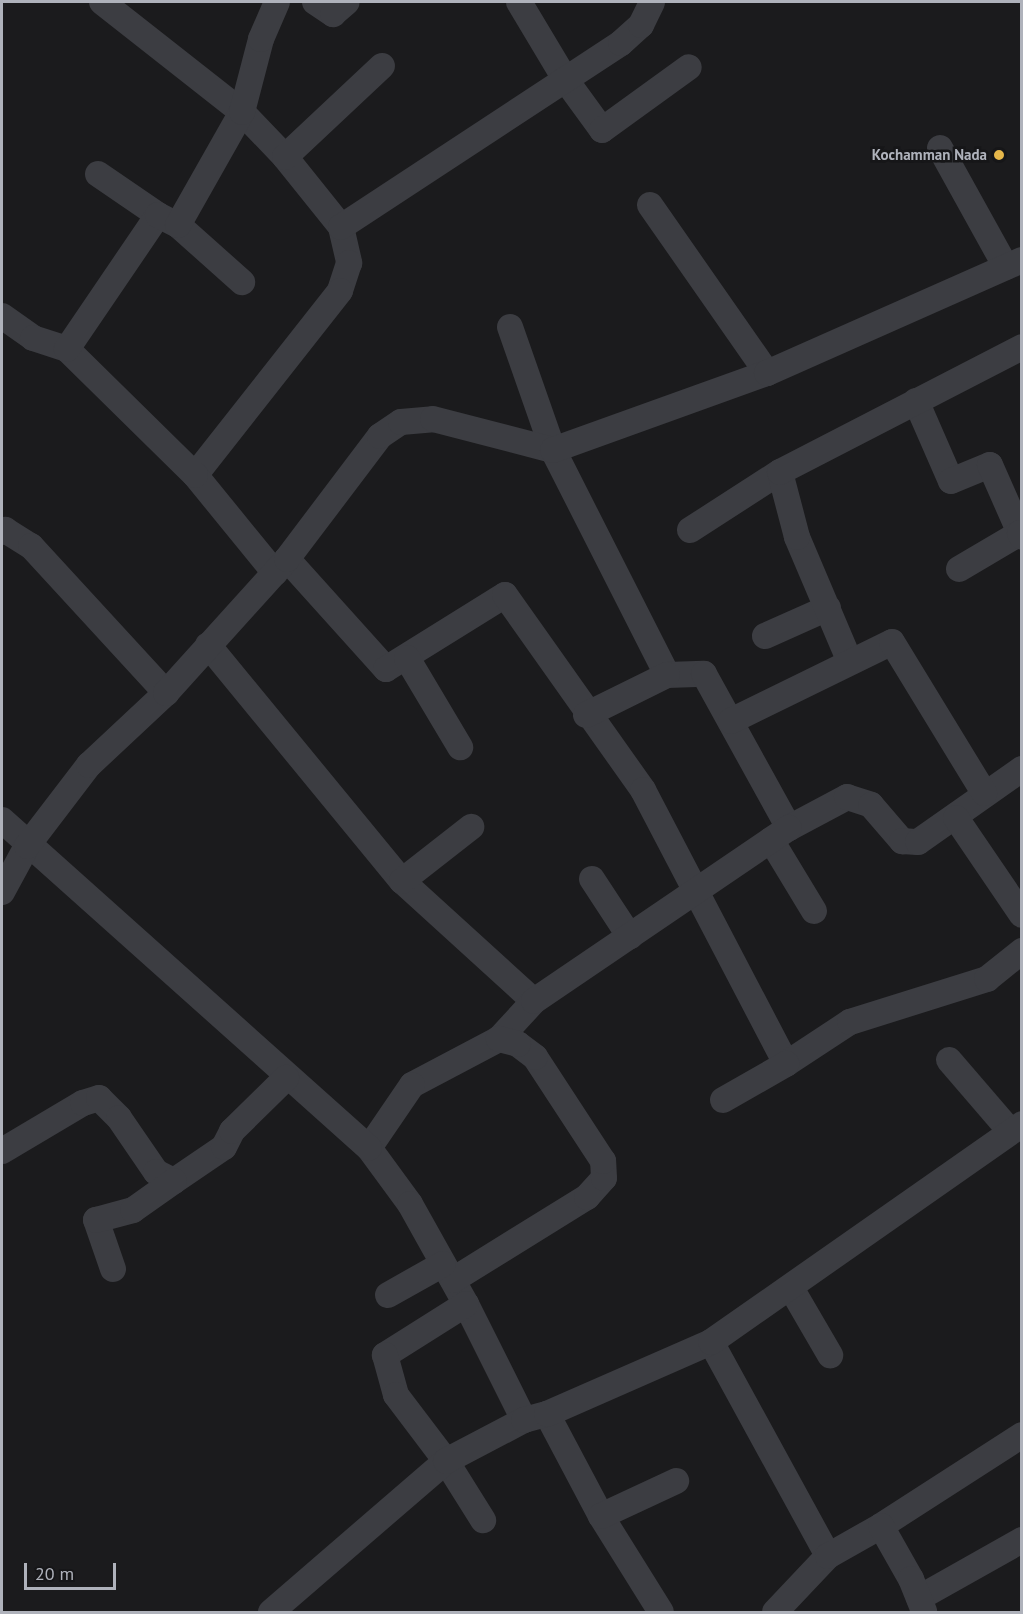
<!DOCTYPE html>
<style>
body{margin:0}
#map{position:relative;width:1023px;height:1614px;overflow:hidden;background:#1b1b1d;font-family:"PT Sans",sans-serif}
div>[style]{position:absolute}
.minor>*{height:26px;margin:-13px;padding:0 13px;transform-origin:13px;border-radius:13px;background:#3c3d42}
.dots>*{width:16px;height:16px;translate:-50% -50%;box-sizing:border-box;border:3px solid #161618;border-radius:50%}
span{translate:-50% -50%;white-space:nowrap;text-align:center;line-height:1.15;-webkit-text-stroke:5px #161618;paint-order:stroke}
.poi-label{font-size:15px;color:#afb2bb;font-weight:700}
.right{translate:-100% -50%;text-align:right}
.frame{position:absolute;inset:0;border:3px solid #afb2bb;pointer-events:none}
.scale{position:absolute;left:24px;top:1563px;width:92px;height:27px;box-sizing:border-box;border:3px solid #afb2bb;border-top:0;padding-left:8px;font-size:18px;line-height:21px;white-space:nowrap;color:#afb2bb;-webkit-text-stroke:4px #161618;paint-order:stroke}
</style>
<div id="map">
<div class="minor">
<i style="left:102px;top:2px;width:178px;rotate:38.2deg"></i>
<i style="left:242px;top:112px;width:62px;rotate:46.3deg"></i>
<i style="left:285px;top:157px;width:90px;rotate:51.3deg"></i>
<i style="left:341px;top:227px;width:37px;rotate:77deg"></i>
<i style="left:349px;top:263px;width:29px;rotate:108deg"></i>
<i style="left:340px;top:291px;width:234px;rotate:128.2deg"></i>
<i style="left:315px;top:2px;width:22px;rotate:34deg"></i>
<i style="left:333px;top:14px;width:18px;rotate:-41deg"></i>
<i style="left:519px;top:2px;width:90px;rotate:59.1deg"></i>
<i style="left:565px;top:79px;width:63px;rotate:54deg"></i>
<i style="left:602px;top:130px;width:107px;rotate:-35.9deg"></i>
<i style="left:940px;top:148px;width:136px;rotate:61deg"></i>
<i style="left:285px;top:157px;width:133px;rotate:-43.2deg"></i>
<i style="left:98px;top:174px;width:73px;rotate:34.3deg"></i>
<i style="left:650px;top:205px;width:205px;rotate:55.1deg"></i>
<i style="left:178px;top:225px;width:86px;rotate:41.7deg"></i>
<i style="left:341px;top:227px;width:335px;rotate:-33.3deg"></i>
<i style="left:621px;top:43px;width:27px;rotate:-42deg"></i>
<i style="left:641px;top:25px;width:25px;rotate:-64deg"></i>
<i style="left:2px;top:316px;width:38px;rotate:35deg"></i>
<i style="left:33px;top:338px;width:36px;rotate:18deg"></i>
<i style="left:510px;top:327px;width:130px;rotate:70.7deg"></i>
<i style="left:553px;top:450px;width:252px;rotate:63.1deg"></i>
<i style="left:667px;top:675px;width:37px;rotate:-2deg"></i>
<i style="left:704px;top:674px;width:176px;rotate:61.1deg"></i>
<i style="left:789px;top:828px;width:66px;rotate:-28.1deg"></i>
<i style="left:847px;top:797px;width:25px;rotate:18deg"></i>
<i style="left:871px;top:805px;width:48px;rotate:49.3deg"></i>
<i style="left:902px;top:841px;width:16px;rotate:4deg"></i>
<i style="left:918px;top:842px;width:127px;rotate:-35.1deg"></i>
<i style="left:916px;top:401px;width:87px;rotate:66.4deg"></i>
<i style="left:951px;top:481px;width:42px;rotate:-22.3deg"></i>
<i style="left:990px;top:465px;width:74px;rotate:66.2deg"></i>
<i style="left:690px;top:530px;width:107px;rotate:-32.8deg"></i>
<i style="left:2px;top:532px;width:4px;rotate:-34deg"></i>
<i style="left:5px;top:530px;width:31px;rotate:32deg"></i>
<i style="left:31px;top:546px;width:200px;rotate:47.4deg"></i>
<i style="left:287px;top:559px;width:148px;rotate:48deg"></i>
<i style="left:386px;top:669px;width:140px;rotate:-31.9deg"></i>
<i style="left:505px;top:595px;width:239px;rotate:54.7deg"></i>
<i style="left:643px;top:790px;width:309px;rotate:62.4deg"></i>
<i style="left:786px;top:1064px;width:77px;rotate:-33.3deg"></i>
<i style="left:850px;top:1022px;width:144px;rotate:-17.4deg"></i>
<i style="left:987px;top:979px;width:45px;rotate:-38.7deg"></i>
<i style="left:959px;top:569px;width:71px;rotate:-30.5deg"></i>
<i style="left:1020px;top:533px;width:4px;rotate:63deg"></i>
<i style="left:275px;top:573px;width:127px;rotate:-129.2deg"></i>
<i style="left:195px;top:475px;width:180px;rotate:-135.5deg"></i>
<i style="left:67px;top:349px;width:162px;rotate:-55.8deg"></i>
<i style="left:158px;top:215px;width:22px;rotate:27deg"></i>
<i style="left:178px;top:225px;width:130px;rotate:-60.5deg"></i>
<i style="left:242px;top:112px;width:75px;rotate:-75.4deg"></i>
<i style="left:261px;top:39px;width:40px;rotate:-66.6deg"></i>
<i style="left:765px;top:636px;width:69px;rotate:-24deg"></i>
<i style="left:208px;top:645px;width:306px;rotate:50.6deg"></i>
<i style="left:402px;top:881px;width:178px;rotate:42.3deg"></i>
<i style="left:534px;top:1001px;width:52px;rotate:132.6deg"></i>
<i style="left:499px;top:1039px;width:98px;rotate:152.1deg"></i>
<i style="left:412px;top:1085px;width:76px;rotate:124.3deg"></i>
<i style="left:369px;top:1148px;width:69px;rotate:53.8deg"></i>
<i style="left:410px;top:1204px;width:115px;rotate:60.8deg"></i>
<i style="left:466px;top:1304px;width:130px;rotate:63.4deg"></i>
<i style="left:407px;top:658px;width:104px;rotate:59.2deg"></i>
<i style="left:850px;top:662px;width:136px;rotate:-113deg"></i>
<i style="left:797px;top:537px;width:67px;rotate:-104.7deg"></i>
<i style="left:780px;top:472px;width:272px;rotate:-27.3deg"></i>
<i style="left:586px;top:715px;width:90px;rotate:-26.3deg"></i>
<i style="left:731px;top:721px;width:179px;rotate:-26.1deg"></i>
<i style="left:892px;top:642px;width:177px;rotate:58.6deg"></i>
<i style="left:956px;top:818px;width:117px;rotate:55.8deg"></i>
<i style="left:2px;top:820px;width:492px;rotate:41.8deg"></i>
<i style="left:771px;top:840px;width:83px;rotate:58.8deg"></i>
<i style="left:592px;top:879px;width:69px;rotate:56.8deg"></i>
<i style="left:402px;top:881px;width:88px;rotate:-38deg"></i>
<i style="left:2px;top:892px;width:52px;rotate:-61.5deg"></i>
<i style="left:27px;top:846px;width:102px;rotate:-52.6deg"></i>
<i style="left:89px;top:765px;width:105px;rotate:-43.1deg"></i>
<i style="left:166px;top:693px;width:181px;rotate:-47.9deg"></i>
<i style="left:287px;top:559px;width:154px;rotate:-52.9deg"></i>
<i style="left:380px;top:436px;width:25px;rotate:-34deg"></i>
<i style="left:401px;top:422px;width:32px;rotate:-5deg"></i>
<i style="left:433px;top:419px;width:124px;rotate:14.5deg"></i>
<i style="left:553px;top:450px;width:227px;rotate:-19.8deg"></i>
<i style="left:767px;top:373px;width:279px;rotate:-23.9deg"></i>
<i style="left:534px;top:1001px;width:308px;rotate:-34.2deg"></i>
<i style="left:949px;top:1060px;width:94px;rotate:49.3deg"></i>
<i style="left:723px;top:1100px;width:73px;rotate:-29.7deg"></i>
<i style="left:2px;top:1151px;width:94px;rotate:-30.7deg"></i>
<i style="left:83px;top:1103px;width:17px;rotate:-17deg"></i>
<i style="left:99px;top:1098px;width:28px;rotate:45deg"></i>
<i style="left:119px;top:1118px;width:65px;rotate:55.6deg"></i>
<i style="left:156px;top:1172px;width:20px;rotate:27deg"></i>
<i style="left:174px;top:1181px;width:60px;rotate:-34.2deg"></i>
<i style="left:224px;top:1147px;width:18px;rotate:-63deg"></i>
<i style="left:232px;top:1131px;width:76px;rotate:-44.5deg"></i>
<i style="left:113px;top:1269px;width:52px;rotate:-109.1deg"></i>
<i style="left:96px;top:1220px;width:38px;rotate:-15deg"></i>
<i style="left:133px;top:1210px;width:50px;rotate:-35.3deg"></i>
<i style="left:453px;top:1280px;width:158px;rotate:-31.8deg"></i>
<i style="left:587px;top:1197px;width:25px;rotate:-48deg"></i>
<i style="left:604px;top:1178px;width:17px;rotate:-93deg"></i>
<i style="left:603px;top:1161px;width:124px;rotate:-123.2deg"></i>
<i style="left:535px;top:1057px;width:21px;rotate:-143deg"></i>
<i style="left:518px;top:1044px;width:20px;rotate:-165deg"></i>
<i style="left:791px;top:1288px;width:78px;rotate:59.8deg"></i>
<i style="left:388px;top:1295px;width:63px;rotate:-29.4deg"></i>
<i style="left:466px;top:1304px;width:96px;rotate:147.8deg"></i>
<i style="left:385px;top:1355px;width:41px;rotate:74.6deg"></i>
<i style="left:396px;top:1395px;width:83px;rotate:52.9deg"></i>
<i style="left:446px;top:1461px;width:70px;rotate:57.9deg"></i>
<i style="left:711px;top:1342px;width:244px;rotate:61.3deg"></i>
<i style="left:547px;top:1414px;width:115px;rotate:62.1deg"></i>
<i style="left:601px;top:1516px;width:113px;rotate:58deg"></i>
<i style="left:601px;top:1516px;width:83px;rotate:-25deg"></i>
<i style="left:881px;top:1526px;width:168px;rotate:-32.8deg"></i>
<i style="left:919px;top:1598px;width:118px;rotate:-29.4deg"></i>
<i style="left:271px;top:1612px;width:231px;rotate:-40.8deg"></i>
<i style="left:446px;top:1461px;width:88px;rotate:-27.7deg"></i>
<i style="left:524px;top:1420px;width:24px;rotate:-15deg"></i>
<i style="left:547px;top:1414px;width:179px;rotate:-23.7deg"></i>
<i style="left:711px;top:1342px;width:380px;rotate:-35deg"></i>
<i style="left:775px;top:1612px;width:77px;rotate:-46.6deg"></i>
<i style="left:828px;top:1556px;width:61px;rotate:-29.5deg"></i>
<i style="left:881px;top:1526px;width:61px;rotate:60.5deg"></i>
<i style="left:911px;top:1579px;width:35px;rotate:68deg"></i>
</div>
<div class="dots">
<i style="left:999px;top:155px;background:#e6b74a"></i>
</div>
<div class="poi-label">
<span class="right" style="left:987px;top:155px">Kochamman Nada</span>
</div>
<div class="frame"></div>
<div class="scale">20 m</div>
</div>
